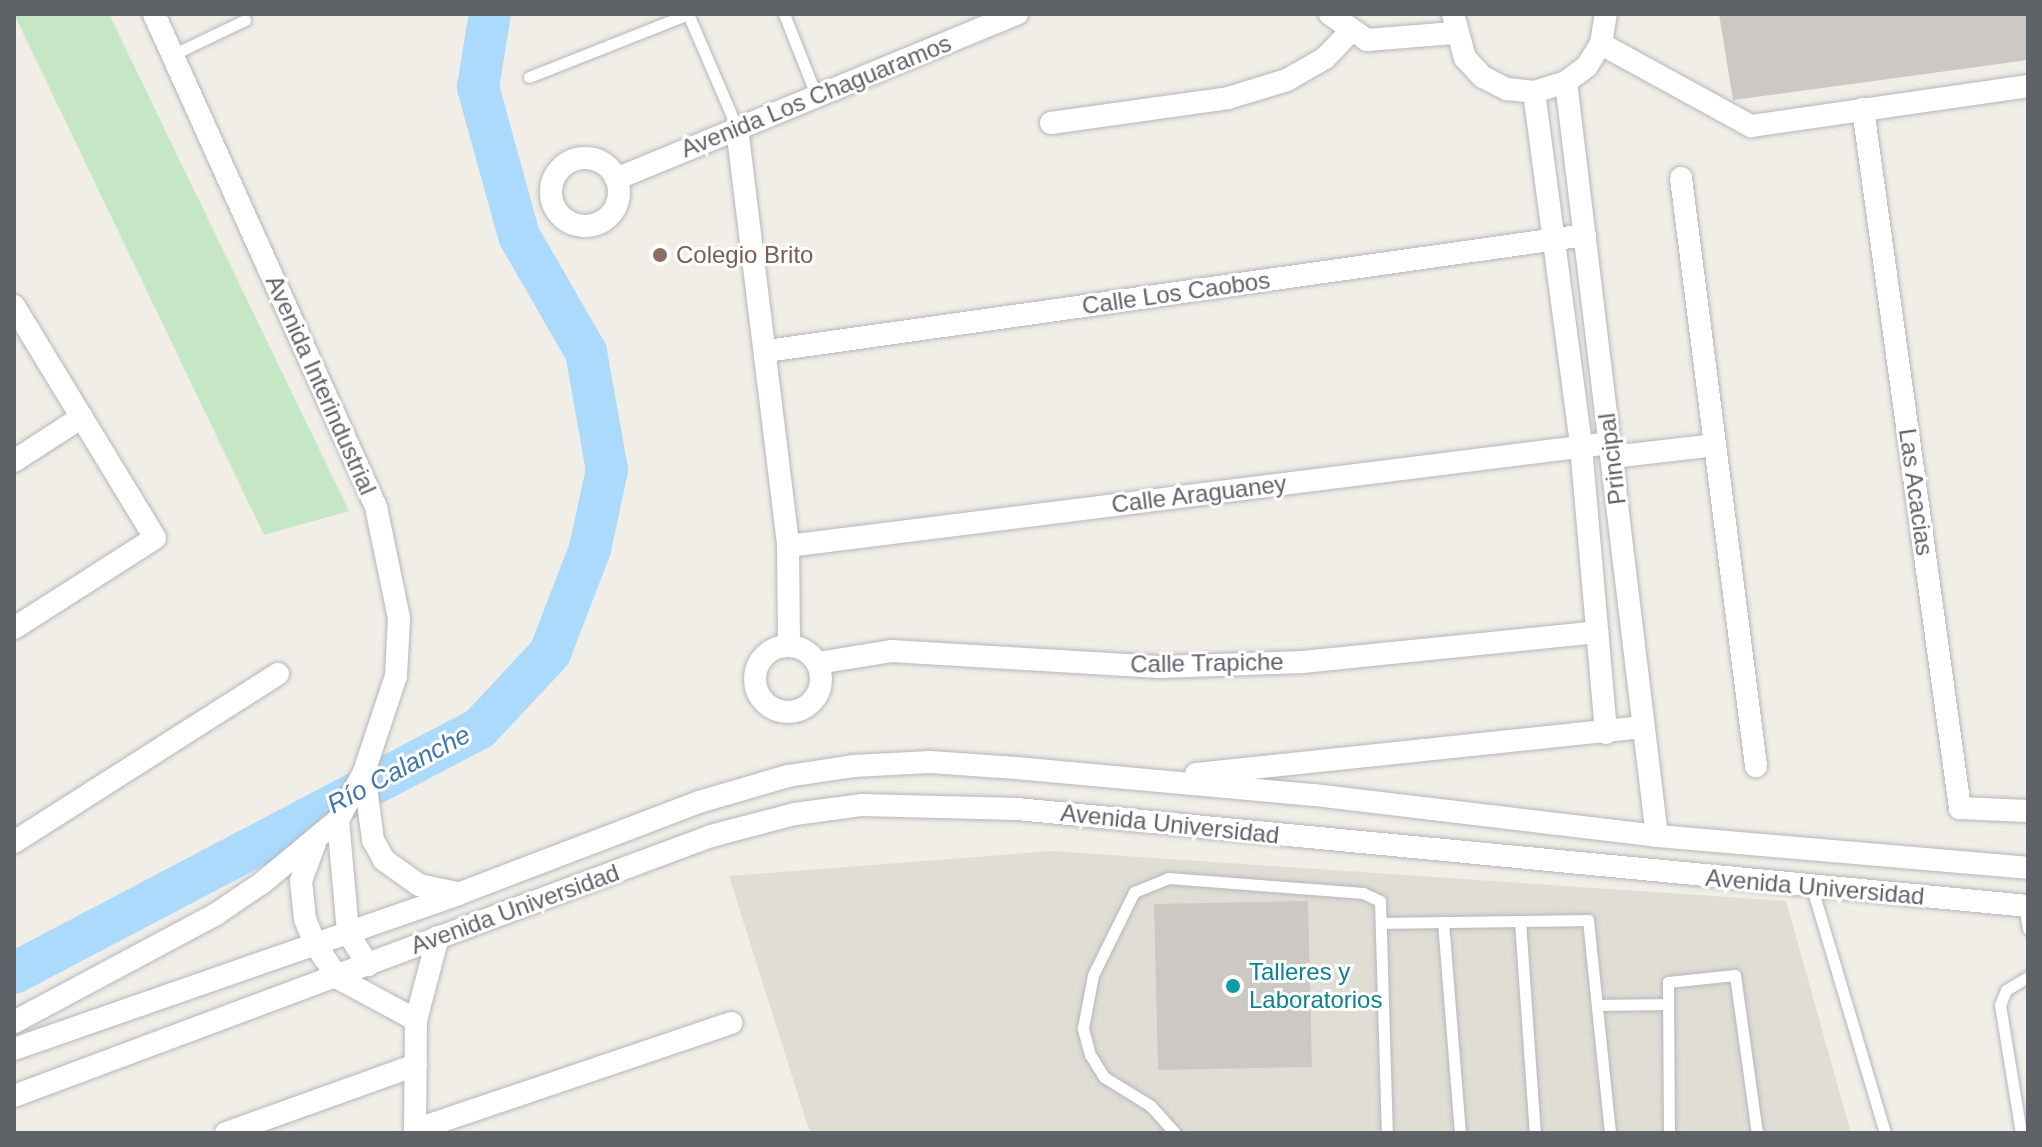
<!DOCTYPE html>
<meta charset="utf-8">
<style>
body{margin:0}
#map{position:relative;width:2042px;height:1147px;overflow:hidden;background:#f0eee7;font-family:Arial,sans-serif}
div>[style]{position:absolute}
.education>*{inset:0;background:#e0ddd5}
.green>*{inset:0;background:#c5e7c5}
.river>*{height:42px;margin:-21px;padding:0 21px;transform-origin:21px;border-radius:21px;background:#abdafd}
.building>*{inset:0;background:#ccc9c4}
.roads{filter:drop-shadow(0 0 2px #b4b7bb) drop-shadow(0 0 2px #b4b7bb)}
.lane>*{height:11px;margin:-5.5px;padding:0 5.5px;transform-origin:5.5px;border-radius:5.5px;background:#fff}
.street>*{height:22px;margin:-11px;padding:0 11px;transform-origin:11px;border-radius:11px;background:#fff}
.street>.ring{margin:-11px;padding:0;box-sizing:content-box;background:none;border:22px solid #fff;border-radius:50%}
.dots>*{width:22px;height:22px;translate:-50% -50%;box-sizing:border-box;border:4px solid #fff;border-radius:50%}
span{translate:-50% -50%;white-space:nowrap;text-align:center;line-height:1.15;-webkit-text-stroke:6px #fff;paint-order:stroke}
.street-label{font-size:24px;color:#5f6267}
.education-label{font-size:24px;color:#785e54}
.left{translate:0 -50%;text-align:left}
.culture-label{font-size:24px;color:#0d838f}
.water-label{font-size:26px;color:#4375a7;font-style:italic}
.frame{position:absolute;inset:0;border:16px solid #5f6267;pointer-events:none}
</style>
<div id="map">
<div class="education">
<i style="clip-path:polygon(1052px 851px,1786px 901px,1851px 1133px,810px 1133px,729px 876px)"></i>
</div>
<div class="green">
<i style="clip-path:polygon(14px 14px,109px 14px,349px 511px,264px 535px)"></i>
</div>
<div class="river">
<i style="left:14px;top:973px;width:526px;rotate:-27.73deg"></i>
<i style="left:480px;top:728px;width:103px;rotate:-47deg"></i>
<i style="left:550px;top:653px;width:111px;rotate:-69deg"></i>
<i style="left:590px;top:549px;width:81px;rotate:-77.9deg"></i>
<i style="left:607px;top:470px;width:120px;rotate:-100.1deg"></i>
<i style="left:586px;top:352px;width:134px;rotate:-120deg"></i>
<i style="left:519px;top:236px;width:155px;rotate:-105.4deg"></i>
<i style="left:478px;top:87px;width:74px;rotate:-80.7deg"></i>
</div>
<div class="building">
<i style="clip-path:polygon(1719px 14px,2028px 14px,2028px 60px,1733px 100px)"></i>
<i style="clip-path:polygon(1308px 901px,1312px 1067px,1158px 1070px,1154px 904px)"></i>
</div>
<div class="roads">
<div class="lane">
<i style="left:688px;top:14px;width:124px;rotate:66.7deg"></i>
<i style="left:784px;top:14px;width:87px;rotate:68.4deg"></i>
<i style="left:172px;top:55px;width:81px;rotate:-25.6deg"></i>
<i style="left:529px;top:77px;width:171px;rotate:-21.6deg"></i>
<i style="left:1812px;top:888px;width:256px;rotate:73.4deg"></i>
<i style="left:2024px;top:906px;width:23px;rotate:80deg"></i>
<i style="left:1520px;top:921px;width:213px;rotate:86deg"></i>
<i style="left:1443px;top:922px;width:212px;rotate:85.4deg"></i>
<i style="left:1382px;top:923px;width:206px;rotate:-0.8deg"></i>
<i style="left:1588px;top:920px;width:214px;rotate:84.1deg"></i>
<i style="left:1597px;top:1005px;width:71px;rotate:-0.8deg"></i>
<i style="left:1175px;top:1133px;width:36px;rotate:-132deg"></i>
<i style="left:1151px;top:1106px;width:55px;rotate:-148.3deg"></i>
<i style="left:1104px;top:1077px;width:26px;rotate:-122deg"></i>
<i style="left:1090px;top:1055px;width:28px;rotate:-105deg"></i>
<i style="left:1083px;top:1028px;width:54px;rotate:-79.3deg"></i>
<i style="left:1093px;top:975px;width:93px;rotate:-63.7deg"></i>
<i style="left:1134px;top:892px;width:37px;rotate:-22deg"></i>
<i style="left:1168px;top:878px;width:196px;rotate:4.4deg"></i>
<i style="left:1363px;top:893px;width:19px;rotate:25deg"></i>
<i style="left:1380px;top:901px;width:232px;rotate:88.3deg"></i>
<i style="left:1669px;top:1133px;width:151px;rotate:-90.4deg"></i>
<i style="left:1668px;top:982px;width:67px;rotate:-6deg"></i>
<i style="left:1735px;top:975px;width:160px;rotate:82.1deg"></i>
<i style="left:2021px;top:1133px;width:130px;rotate:-99.3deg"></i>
<i style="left:2000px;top:1005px;width:16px;rotate:-68deg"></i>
<i style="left:2006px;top:990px;width:26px;rotate:-31deg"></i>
</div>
<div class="street">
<i style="left:1330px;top:14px;width:45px;rotate:35.1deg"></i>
<i style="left:1367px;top:40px;width:87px;rotate:-4.6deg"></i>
<i style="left:1453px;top:14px;width:46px;rotate:74.7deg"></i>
<i style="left:1465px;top:58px;width:26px;rotate:47deg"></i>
<i style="left:1483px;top:77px;width:27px;rotate:27deg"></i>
<i style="left:1507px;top:89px;width:27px;rotate:6deg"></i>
<i style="left:1534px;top:92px;width:34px;rotate:-17deg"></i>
<i style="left:1566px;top:82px;width:26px;rotate:-37deg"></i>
<i style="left:1587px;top:66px;width:26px;rotate:-58deg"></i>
<i style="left:1601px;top:44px;width:30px;rotate:-81deg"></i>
<i style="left:1601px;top:44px;width:171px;rotate:28.7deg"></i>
<i style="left:1751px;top:126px;width:280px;rotate:-8.2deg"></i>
<i style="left:1566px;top:82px;width:759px;rotate:83.12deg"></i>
<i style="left:1534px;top:92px;width:357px;rotate:82.4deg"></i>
<i style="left:1581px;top:446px;width:288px;rotate:85deg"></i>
<i style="left:1863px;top:109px;width:706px;rotate:82.1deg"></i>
<i style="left:1960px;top:808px;width:68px;rotate:2.5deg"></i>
<i style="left:1051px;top:123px;width:179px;rotate:-8deg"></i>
<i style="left:1228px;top:98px;width:62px;rotate:-17deg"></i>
<i style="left:1287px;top:80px;width:44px;rotate:-30.1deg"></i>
<i style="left:1325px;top:58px;width:39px;rotate:-46deg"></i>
<i style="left:737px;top:128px;width:421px;rotate:83deg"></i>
<i style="left:788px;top:546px;width:100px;rotate:89.4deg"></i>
<i class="ring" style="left:551px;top:158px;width:46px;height:46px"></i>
<i style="left:1681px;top:178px;width:593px;rotate:82.73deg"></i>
<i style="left:616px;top:179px;width:434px;rotate:-22.4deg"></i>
<i style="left:14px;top:306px;width:271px;rotate:58.7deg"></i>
<i style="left:155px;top:538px;width:167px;rotate:147.4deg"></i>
<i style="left:767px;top:351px;width:826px;rotate:-8.07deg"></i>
<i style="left:1612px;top:457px;width:104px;rotate:-6.6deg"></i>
<i style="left:14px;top:461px;width:81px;rotate:-32.9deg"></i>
<i style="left:788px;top:546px;width:828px;rotate:-7.14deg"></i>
<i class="ring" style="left:755px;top:646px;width:44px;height:44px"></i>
<i style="left:818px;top:663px;width:74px;rotate:-9.3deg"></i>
<i style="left:891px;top:651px;width:269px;rotate:3.4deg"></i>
<i style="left:1160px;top:667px;width:143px;rotate:-2deg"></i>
<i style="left:1303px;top:662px;width:296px;rotate:-5.8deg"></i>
<i style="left:364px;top:772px;width:69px;rotate:82.5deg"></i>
<i style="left:373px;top:840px;width:23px;rotate:61deg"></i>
<i style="left:384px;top:860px;width:43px;rotate:35.5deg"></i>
<i style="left:419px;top:885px;width:39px;rotate:12deg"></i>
<i style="left:1196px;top:774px;width:450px;rotate:-6deg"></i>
<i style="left:338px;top:820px;width:113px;rotate:84.9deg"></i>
<i style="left:348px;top:933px;width:38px;rotate:58deg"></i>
<i style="left:14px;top:842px;width:313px;rotate:-32.5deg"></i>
<i style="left:315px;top:843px;width:40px;rotate:110.2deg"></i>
<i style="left:301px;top:881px;width:38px;rotate:84deg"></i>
<i style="left:305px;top:919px;width:27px;rotate:68deg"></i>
<i style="left:315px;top:944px;width:41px;rotate:55.9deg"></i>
<i style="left:338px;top:978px;width:89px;rotate:28.3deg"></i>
<i style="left:14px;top:1022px;width:229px;rotate:-28.1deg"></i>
<i style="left:216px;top:914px;width:55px;rotate:-34deg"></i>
<i style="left:262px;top:883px;width:99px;rotate:-39.7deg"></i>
<i style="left:338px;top:820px;width:55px;rotate:-61.6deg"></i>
<i style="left:364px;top:772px;width:101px;rotate:-71.6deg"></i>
<i style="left:396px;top:676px;width:58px;rotate:-87deg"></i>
<i style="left:399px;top:618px;width:113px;rotate:-101.7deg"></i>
<i style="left:376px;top:507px;width:541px;rotate:-114.24deg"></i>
<i style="left:14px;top:1049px;width:470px;rotate:-19.2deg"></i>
<i style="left:458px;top:894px;width:258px;rotate:-20.9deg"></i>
<i style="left:699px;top:802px;width:93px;rotate:-16.3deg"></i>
<i style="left:788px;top:776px;width:66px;rotate:-8.7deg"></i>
<i style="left:853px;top:766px;width:77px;rotate:-3deg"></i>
<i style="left:930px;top:762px;width:86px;rotate:4deg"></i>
<i style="left:1016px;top:768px;width:299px;rotate:5.2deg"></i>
<i style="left:1314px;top:795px;width:345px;rotate:6.8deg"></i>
<i style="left:1657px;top:836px;width:372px;rotate:4.9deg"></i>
<i style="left:14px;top:1096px;width:744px;rotate:-20.46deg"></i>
<i style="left:711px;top:836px;width:87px;rotate:-14.7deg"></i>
<i style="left:795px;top:814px;width:68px;rotate:-7.7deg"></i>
<i style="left:862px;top:805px;width:155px;rotate:1.5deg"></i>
<i style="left:1017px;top:809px;width:1016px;rotate:5.48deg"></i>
<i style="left:415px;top:1130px;width:334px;rotate:-18.7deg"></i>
<i style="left:226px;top:1133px;width:202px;rotate:-19.7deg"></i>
<i style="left:415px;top:1133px;width:113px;rotate:-89.5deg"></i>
<i style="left:416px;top:1020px;width:86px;rotate:-75.2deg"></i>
</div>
</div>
<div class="dots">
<i style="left:660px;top:255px;background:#8d6e63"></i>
<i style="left:1233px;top:986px;background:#0f9aa8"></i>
</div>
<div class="street-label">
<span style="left:816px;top:96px;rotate:-22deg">Avenida Los Chaguaramos</span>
<span style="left:1176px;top:293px;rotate:-8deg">Calle Los Caobos</span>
<span style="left:321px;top:385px;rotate:66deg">Avenida Interindustrial</span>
<span style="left:1612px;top:459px;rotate:-97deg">Principal</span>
<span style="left:1916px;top:492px;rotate:82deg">Las Acacias</span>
<span style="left:1199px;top:494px;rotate:-7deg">Calle Araguaney</span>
<span style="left:1207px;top:663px;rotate:-1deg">Calle Trapiche</span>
<span style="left:1170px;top:824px;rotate:6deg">Avenida Universidad</span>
<span style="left:1815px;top:887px;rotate:5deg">Avenida Universidad</span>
<span style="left:515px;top:909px;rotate:-20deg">Avenida Universidad</span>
</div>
<div class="education-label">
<span class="left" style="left:676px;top:255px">Colegio Brito</span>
</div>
<div class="culture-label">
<span class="left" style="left:1249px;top:986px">Talleres y<br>Laboratorios</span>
</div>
<div class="water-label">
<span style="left:399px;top:770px;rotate:-28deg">Río Calanche</span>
</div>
<div class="frame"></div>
</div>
